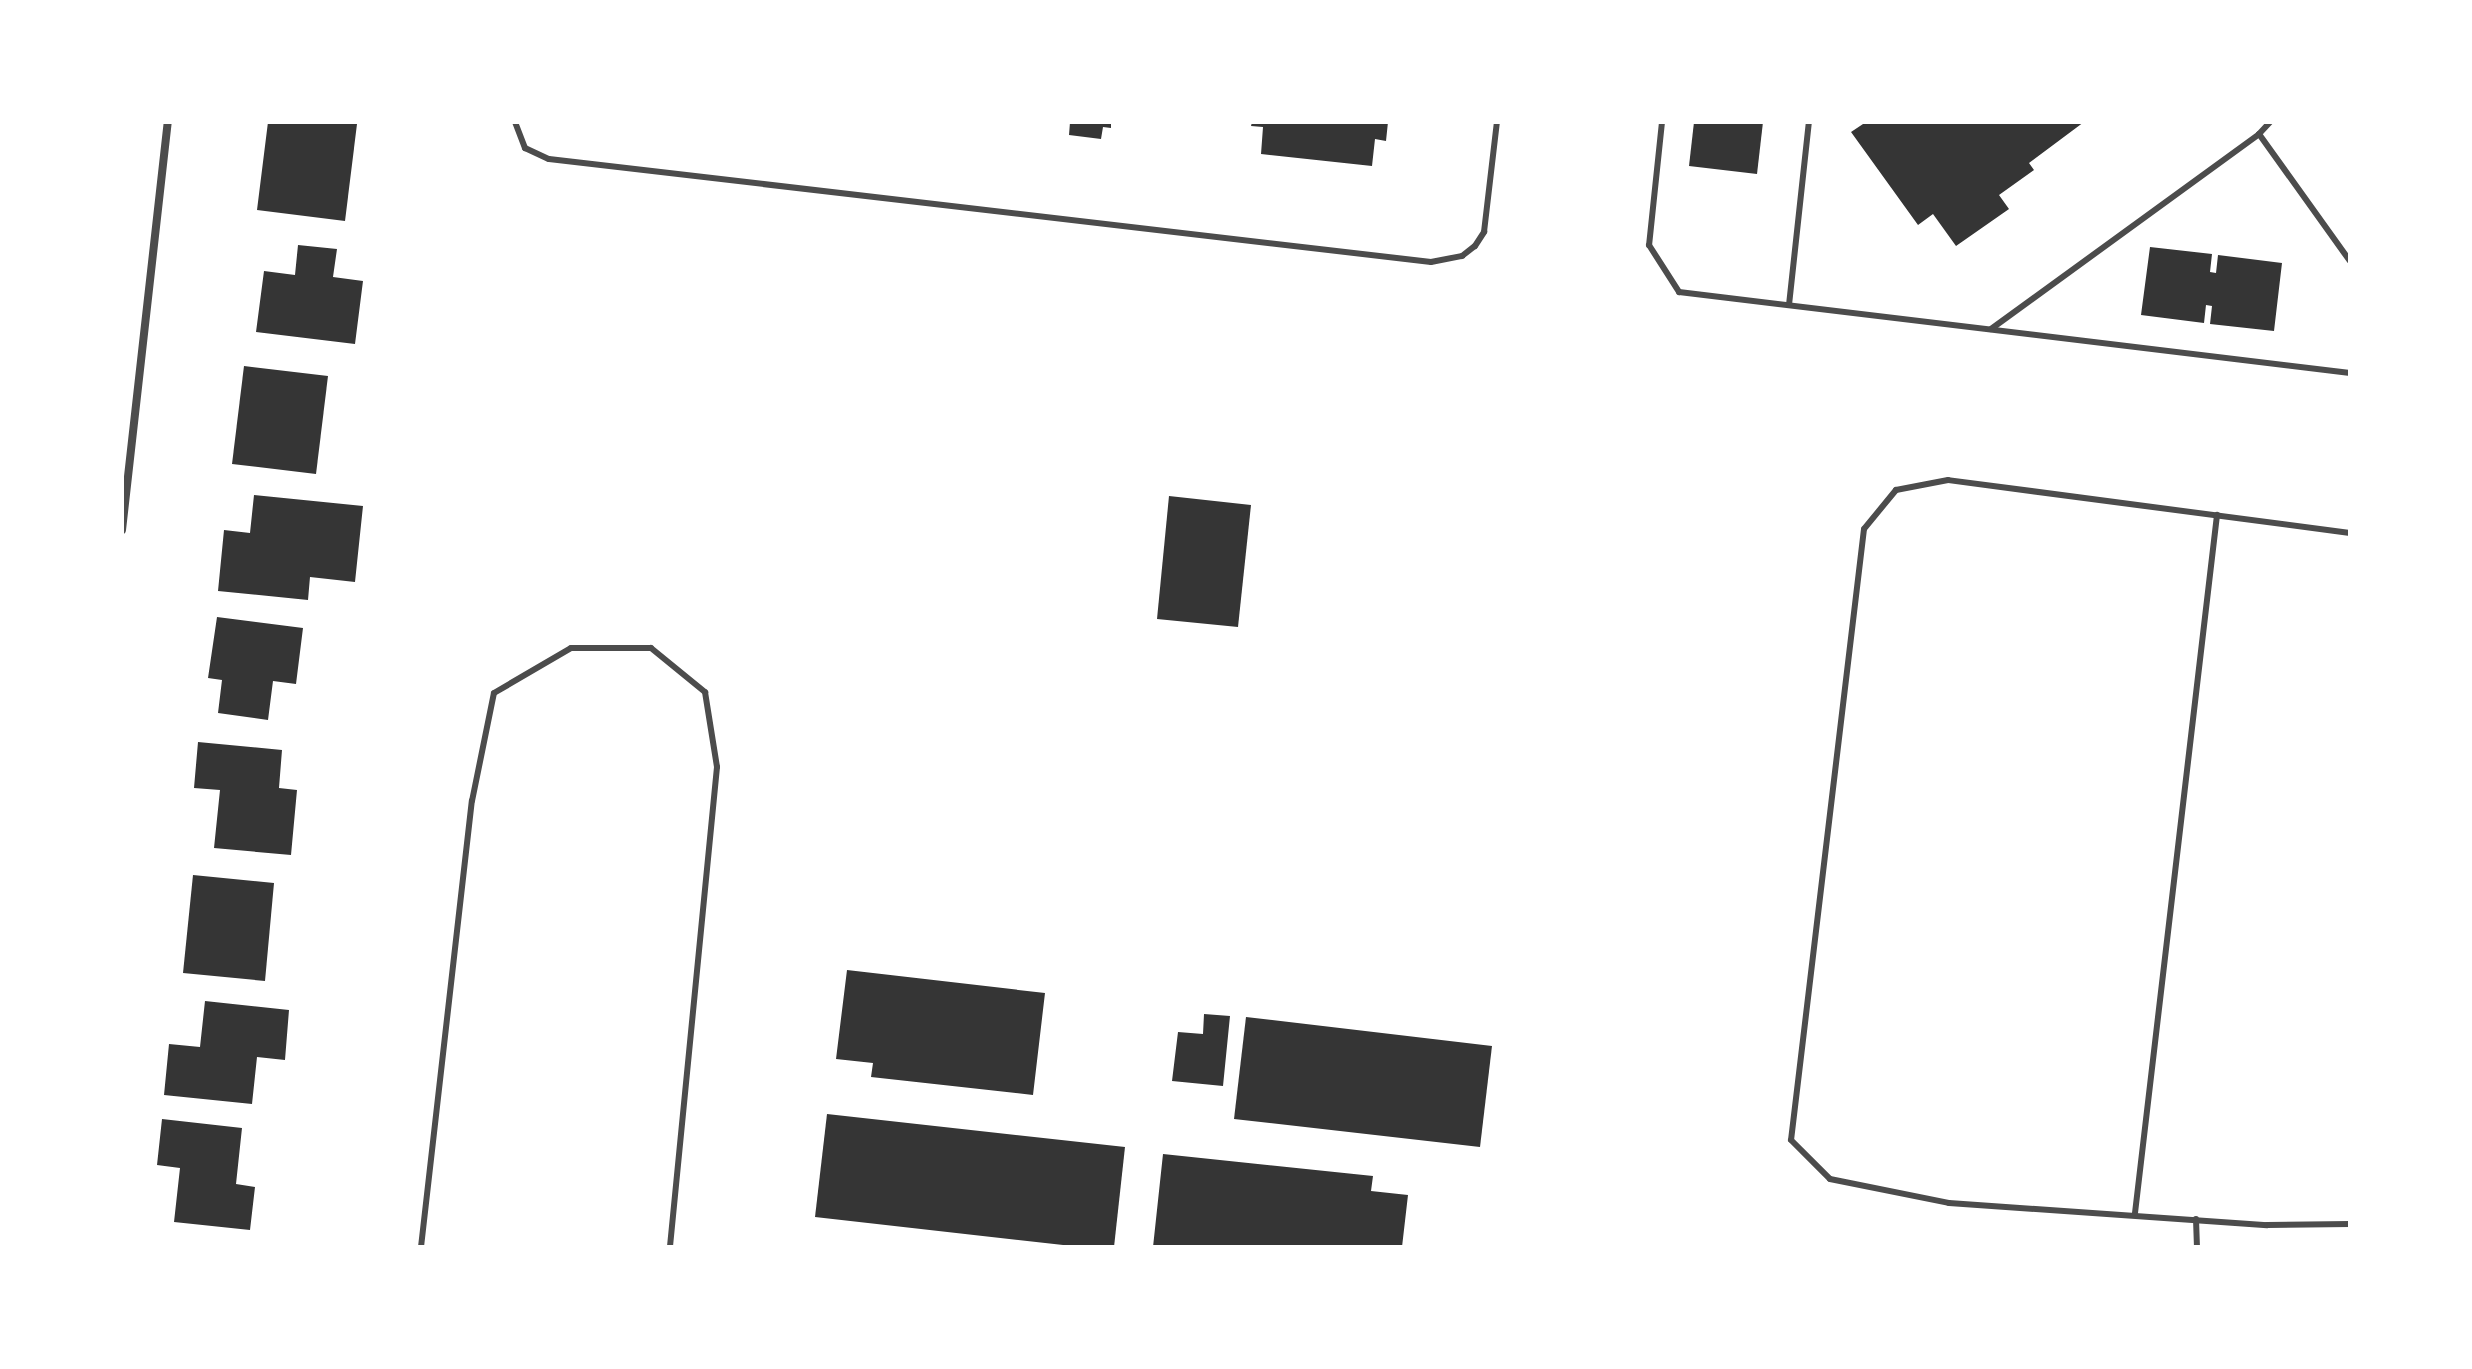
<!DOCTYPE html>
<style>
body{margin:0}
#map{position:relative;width:2472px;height:1369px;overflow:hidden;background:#fff;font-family:Karla,sans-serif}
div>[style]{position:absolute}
.building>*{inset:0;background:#353535}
.service>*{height:6px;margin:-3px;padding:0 3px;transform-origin:3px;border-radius:3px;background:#4c4c4c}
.minor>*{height:8px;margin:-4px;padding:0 4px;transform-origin:4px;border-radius:4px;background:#4c4c4c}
span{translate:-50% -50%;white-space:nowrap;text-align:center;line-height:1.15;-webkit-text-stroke:8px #fff;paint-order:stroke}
.frame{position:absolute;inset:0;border:124px solid #fff;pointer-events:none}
</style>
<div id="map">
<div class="building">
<i style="clip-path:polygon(268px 122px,357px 124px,345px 221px,257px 210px)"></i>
<i style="clip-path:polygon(1070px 122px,1111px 122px,1111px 128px,1103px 127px,1101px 139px,1069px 135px)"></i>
<i style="clip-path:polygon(1252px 122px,1388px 122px,1386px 141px,1375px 139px,1372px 166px,1261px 154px,1263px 127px,1251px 126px)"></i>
<i style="clip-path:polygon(1694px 122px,1763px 122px,1757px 174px,1689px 166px)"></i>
<i style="clip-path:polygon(1866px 122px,2084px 122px,2029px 163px,2034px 170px,1999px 195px,2009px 209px,1956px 246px,1933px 214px,1918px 225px,1851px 132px)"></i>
<i style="clip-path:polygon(298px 245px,337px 249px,333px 277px,363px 281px,355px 344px,256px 332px,264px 271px,295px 275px)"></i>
<i style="clip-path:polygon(2150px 247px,2212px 254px,2210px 272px,2216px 273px,2218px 255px,2282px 263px,2274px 331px,2210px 324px,2212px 306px,2206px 305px,2204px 323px,2141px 315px)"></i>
<i style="clip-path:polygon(244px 366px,328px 376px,316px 474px,232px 464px)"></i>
<i style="clip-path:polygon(254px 495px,363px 506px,355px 582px,310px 577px,308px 600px,218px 591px,224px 530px,250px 533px)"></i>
<i style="clip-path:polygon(1169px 496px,1251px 505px,1238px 627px,1157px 619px)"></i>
<i style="clip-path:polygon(217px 617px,303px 628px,296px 684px,273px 681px,268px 720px,218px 713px,222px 680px,208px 678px)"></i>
<i style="clip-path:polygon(198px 742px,282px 750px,279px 788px,297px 790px,291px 855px,214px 848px,220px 790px,194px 788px)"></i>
<i style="clip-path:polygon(193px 875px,274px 883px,265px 981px,183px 973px)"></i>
<i style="clip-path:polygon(847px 970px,1045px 993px,1033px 1095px,871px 1077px,873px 1063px,836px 1059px)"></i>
<i style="clip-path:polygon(205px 1001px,289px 1010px,285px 1060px,257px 1057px,252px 1104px,164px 1095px,169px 1044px,200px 1047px)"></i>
<i style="clip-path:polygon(1204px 1014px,1230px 1016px,1223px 1086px,1172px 1081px,1178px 1032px,1203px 1034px)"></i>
<i style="clip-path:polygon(1246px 1017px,1492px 1046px,1480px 1147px,1234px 1119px)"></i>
<i style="clip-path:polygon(827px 1114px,1125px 1147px,1114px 1247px,1081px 1247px,815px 1217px)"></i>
<i style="clip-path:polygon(162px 1119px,242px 1128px,236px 1184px,255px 1187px,250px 1230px,174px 1222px,180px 1168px,157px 1165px)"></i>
<i style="clip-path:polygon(1163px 1154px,1373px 1176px,1371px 1191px,1408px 1195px,1402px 1247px,1153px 1247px)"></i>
</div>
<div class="service">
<i style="left:515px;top:122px;width:28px;rotate:69deg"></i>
<i style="left:525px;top:148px;width:26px;rotate:25deg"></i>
<i style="left:549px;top:159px;width:888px;rotate:6.66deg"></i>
<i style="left:1431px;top:262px;width:32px;rotate:-11deg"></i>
<i style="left:1462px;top:256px;width:16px;rotate:-38deg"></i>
<i style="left:1475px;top:246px;width:17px;rotate:-57deg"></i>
<i style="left:1484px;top:232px;width:111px;rotate:-83.3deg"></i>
<i style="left:1662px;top:122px;width:124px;rotate:96deg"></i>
<i style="left:1649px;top:245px;width:56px;rotate:57.4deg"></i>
<i style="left:1679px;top:292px;width:676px;rotate:6.88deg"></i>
<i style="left:2259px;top:134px;width:156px;rotate:54.4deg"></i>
<i style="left:1789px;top:305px;width:184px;rotate:-83.8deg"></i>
<i style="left:1991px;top:329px;width:331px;rotate:-36deg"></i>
<i style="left:2259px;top:134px;width:16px;rotate:-47deg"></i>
<i style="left:2350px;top:533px;width:405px;rotate:-172.5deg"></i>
<i style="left:1948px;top:480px;width:53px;rotate:169.1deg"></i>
<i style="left:1896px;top:490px;width:50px;rotate:129.4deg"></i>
<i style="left:1864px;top:529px;width:615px;rotate:96.81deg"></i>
<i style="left:1791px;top:1140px;width:55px;rotate:45deg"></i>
<i style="left:1830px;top:1179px;width:121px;rotate:11.4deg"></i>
<i style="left:1949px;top:1203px;width:319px;rotate:4deg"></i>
<i style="left:2267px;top:1225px;width:83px;rotate:-0.7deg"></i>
<i style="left:2135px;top:1213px;width:703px;rotate:-83.3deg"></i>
<i style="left:2196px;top:1219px;width:28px;rotate:88deg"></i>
<i style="left:421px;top:1247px;width:449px;rotate:-83.5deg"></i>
<i style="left:472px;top:801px;width:110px;rotate:-78.5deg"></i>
<i style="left:494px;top:693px;width:89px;rotate:-30.3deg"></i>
<i style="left:571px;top:648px;width:80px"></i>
<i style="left:651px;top:648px;width:70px;rotate:39.2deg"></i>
<i style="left:705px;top:692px;width:76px;rotate:80.9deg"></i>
<i style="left:717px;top:767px;width:482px;rotate:95.6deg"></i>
</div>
<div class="minor">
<i style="left:122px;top:530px;width:411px;rotate:-83.6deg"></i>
</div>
<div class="frame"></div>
</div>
